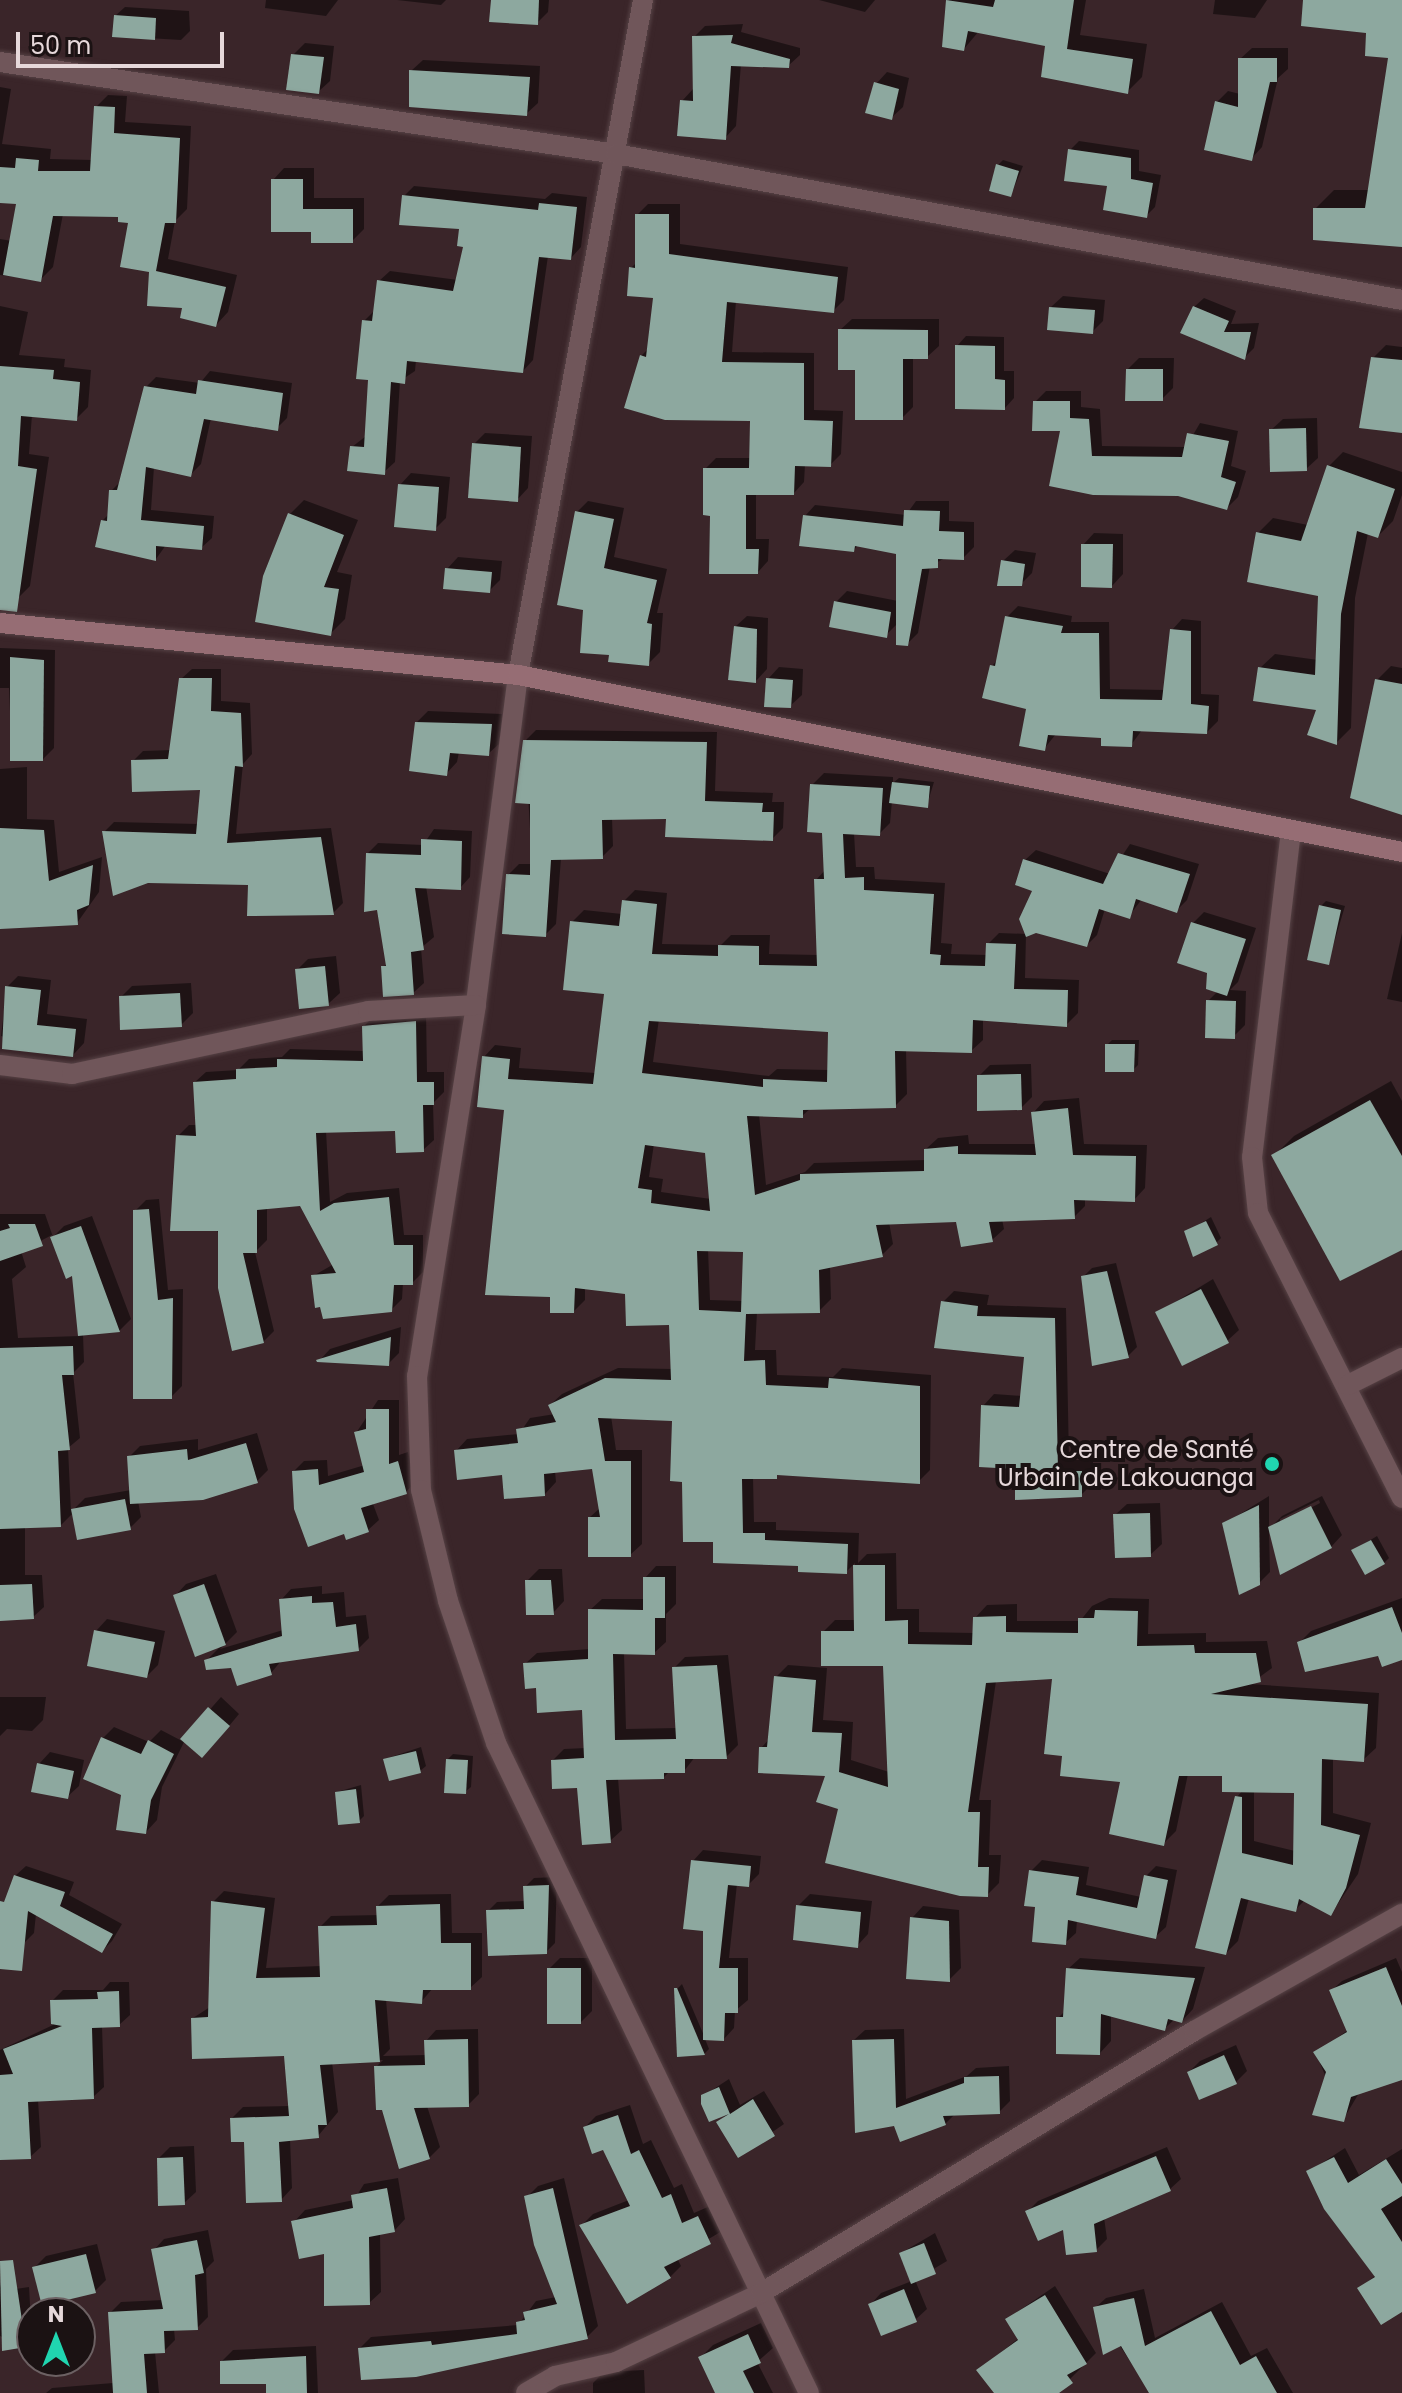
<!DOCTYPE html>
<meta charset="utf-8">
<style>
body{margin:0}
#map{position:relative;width:1402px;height:2393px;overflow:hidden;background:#3a2529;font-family:Poppins,sans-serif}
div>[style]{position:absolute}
.shadow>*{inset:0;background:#0007}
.building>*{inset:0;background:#8da89f}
.roads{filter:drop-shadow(0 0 2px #564245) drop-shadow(0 0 2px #564245)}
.street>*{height:20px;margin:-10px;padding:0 10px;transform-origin:10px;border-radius:10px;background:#70565a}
.secondary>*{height:20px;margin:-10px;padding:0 10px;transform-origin:10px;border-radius:10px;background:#966d74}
.dots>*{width:22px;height:22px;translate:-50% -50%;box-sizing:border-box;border:4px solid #1b1213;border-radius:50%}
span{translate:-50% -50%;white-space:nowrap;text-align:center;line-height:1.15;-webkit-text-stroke:8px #1b1213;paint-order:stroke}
.poi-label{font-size:24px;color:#e6d8da}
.right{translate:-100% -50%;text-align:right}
.north{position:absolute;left:16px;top:2297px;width:80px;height:80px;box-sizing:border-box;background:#1b1213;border:2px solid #6c6163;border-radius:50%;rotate:0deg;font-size:22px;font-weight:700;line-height:32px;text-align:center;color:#e6d8da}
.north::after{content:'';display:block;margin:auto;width:28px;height:36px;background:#20d5b0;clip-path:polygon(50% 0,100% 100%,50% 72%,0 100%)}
.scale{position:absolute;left:16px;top:32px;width:208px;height:36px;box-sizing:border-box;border:4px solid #e6d8da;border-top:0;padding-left:10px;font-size:24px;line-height:28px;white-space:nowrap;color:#e6d8da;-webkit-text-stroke:6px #1b1213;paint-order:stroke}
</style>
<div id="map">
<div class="shadow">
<i style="clip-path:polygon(266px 0,338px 0,326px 16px,265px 8px)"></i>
<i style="clip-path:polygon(397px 0,446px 0,441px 5px)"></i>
<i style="clip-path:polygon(493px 0,549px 0,548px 12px,537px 23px)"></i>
<i style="clip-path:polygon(819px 0,875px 0,865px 12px)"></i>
<i style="clip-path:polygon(949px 0,1086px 0,1080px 35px,1147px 44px,1142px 77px,1127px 92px,1048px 45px,979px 31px,964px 49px,944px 45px)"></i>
<i style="clip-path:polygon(1215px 0,1267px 0,1255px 18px,1213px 14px)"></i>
<i style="clip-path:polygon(1305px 0,1402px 0,1402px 247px,1315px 209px,1334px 190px,1370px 190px,1390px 57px,1368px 31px)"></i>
<i style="clip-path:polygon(125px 7px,189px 11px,190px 31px,181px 40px,114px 36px,115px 16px)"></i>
<i style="clip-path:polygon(743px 24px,741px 32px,800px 48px,800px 55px,788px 66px,741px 64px,736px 126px,725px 138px,682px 101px,693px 89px,694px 37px,705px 26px)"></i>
<i style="clip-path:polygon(305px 43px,334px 46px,330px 81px,318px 92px,293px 55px)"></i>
<i style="clip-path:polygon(1252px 48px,1288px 48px,1288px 69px,1278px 78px,1262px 147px,1251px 159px,1217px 102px,1228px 91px,1240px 94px,1240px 59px)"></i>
<i style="clip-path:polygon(423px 60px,540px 66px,538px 103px,526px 114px,411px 71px)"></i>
<i style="clip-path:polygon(887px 72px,909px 78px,903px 107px,891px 118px,876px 84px)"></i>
<i style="clip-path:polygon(0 87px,11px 89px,2px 144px,51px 149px,50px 159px,93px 160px,96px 107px,108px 95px,127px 96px,125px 122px,191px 126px,187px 209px,175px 221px,168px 259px,237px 275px,228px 312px,216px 325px,185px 306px,151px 271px,131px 221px,120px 215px,63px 214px,53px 267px,40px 280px,0 275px,0 239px,12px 241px,19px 202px,0 201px)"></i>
<i style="clip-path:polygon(1079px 141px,1139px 150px,1139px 171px,1161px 175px,1155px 207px,1146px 216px,1110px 185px,1070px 150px)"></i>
<i style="clip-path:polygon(1003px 160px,1023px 166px,1011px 195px,998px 165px)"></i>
<i style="clip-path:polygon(284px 168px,314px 168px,314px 198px,364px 198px,364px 229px,352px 241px,313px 230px,273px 180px)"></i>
<i style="clip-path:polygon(414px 186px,545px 199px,552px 193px,587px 197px,581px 247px,571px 258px,548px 256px,533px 360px,523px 371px,416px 360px,415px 371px,400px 381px,395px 462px,384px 472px,352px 447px,366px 436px,370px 378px,364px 321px,375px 310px,379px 281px,390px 271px,458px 280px,466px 245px,461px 228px,404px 196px)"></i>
<i style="clip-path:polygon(648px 204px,680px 204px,680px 244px,848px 267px,844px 300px,833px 311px,736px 301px,732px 352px,814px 353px,814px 410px,843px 411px,841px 454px,830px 465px,805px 465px,804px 482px,794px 493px,756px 493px,756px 539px,769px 539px,768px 561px,758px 572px,712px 514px,705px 469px,716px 458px,751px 458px,752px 419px,641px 356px,648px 349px,655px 296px,631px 268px,637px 262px,637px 215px)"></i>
<i style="clip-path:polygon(1063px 296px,1105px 300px,1103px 321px,1092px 332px,1051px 307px)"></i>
<i style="clip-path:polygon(1204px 298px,1236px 311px,1231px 324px,1259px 323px,1254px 348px,1245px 357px,1194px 307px)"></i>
<i style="clip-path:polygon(0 306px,28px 312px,19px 355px,65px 359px,64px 367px,91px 370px,88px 407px,76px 419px,32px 415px,29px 454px,49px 457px,30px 586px,18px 598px,0 595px)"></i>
<i style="clip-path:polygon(852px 319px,939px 319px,939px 346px,927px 357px,913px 357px,913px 407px,902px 418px,857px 368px,840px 330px)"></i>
<i style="clip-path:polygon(966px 336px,1004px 337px,1004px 371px,1014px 371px,1014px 398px,1005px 408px,957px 346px)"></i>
<i style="clip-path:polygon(1386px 345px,1402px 347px,1402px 428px,1373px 358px)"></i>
<i style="clip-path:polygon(1139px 358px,1174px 358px,1173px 388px,1162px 399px,1128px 369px)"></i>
<i style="clip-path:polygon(210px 371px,292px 383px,287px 418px,277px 428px,211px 418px,201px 464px,190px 475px,154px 467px,151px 510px,214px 516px,212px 538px,201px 548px,166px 545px,156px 559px,102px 521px,109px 514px,111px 491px,122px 480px,146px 387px,156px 377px,200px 383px)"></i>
<i style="clip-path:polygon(1046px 391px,1081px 391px,1081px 407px,1100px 409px,1102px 446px,1186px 447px,1200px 423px,1238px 431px,1231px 466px,1246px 471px,1238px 497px,1227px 508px,1178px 494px,1093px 493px,1063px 429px,1035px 402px)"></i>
<i style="clip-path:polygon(1317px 418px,1318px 458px,1306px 469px,1271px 430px,1283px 419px)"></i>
<i style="clip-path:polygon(485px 433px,532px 436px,528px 488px,517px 500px,474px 444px)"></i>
<i style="clip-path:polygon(1343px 452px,1402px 472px,1402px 495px,1393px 521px,1378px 536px,1368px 533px,1355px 598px,1351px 728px,1336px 743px,1319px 708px,1260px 668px,1275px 654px,1318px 660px,1320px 594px,1258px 533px,1273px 518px,1308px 525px,1329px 466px)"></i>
<i style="clip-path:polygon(411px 473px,450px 477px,446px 518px,435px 529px,400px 485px)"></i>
<i style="clip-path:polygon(304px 500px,358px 520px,337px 572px,352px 575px,345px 619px,330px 634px,290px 514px)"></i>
<i style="clip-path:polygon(588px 501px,624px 508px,614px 557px,667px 569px,657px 613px,663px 613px,660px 652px,648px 664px,611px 653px,585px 609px,577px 512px)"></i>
<i style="clip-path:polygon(916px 501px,949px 501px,949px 521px,974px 522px,974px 547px,963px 558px,947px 557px,930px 566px,918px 633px,907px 644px,898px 623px,886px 635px,836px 602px,847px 591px,898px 601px,898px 553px,858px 545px,854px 550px,805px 516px,815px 505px,906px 515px)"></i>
<i style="clip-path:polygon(1094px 533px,1123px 534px,1123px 574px,1112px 586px,1083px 545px)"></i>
<i style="clip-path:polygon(1015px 550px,1036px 553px,1032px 573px,1021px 584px,1003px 561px)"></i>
<i style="clip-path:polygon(458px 557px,502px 561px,500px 580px,489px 591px,447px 569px)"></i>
<i style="clip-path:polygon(1018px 606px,1072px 616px,1071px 622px,1109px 622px,1110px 689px,1165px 690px,1172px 630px,1182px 619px,1201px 621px,1201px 694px,1219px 695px,1218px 721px,1207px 732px,1142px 730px,1131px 745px,1104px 737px,1056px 734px,1044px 749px,1029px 707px,992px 666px,998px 659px,1007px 617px)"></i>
<i style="clip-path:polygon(747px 616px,768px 618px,767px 669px,756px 681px,735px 627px)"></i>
<i style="clip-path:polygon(0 648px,55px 650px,54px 748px,43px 759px,12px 759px,9px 688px,0 688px)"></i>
<i style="clip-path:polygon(1391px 666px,1402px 668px,1402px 813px,1377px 680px)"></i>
<i style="clip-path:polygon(779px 667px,803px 669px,802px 695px,790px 706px,768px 679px)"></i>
<i style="clip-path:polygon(192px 669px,221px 669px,221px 701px,250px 703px,252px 754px,243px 764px,236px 834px,331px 828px,343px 903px,333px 913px,104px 832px,114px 822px,199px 824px,202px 787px,133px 761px,143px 751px,171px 750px,181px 679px)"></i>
<i style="clip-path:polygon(428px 711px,502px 714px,500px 743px,488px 754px,459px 752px,457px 762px,446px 774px,416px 723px)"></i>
<i style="clip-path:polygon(536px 730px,717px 732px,715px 791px,773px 793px,772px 802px,784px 802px,783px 828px,772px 839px,668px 817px,612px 818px,613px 846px,602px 857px,561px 858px,556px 924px,545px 935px,508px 875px,519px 864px,532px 864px,525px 741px)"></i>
<i style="clip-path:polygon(27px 767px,27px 819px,54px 820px,59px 872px,102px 857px,99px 892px,77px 923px,0 927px,0 769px)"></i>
<i style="clip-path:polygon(evenodd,824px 773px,893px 777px,893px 783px,899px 778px,934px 782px,927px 805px,892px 801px,890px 823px,879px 834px,854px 833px,856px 867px,874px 867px,875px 879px,945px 883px,941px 943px,952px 944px,951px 954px,987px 955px,988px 944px,999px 933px,1027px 934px,1035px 889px,1025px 860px,1036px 850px,1110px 874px,1130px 844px,1199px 864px,1187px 900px,1177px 910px,1142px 899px,1129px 916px,1105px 909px,1097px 935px,1087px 945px,1036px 931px,1026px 935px,1025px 978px,1079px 980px,1078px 1013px,1066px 1025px,983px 1018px,983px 1040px,971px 1051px,906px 1049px,907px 1094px,895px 1106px,811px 1108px,802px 1116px,759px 1114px,766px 1185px,805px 1172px,814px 1163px,926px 1160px,926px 1149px,938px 1138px,968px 1135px,969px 1144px,1036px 1144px,1033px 1113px,1044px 1101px,1079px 1098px,1084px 1144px,1147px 1145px,1145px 1188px,1134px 1200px,1085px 1198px,1085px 1206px,1074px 1217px,1002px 1219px,1004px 1229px,992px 1240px,958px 1220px,889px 1222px,893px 1244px,882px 1255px,830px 1266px,831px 1299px,819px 1311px,757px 1312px,755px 1350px,776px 1350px,777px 1375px,833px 1377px,842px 1368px,931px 1375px,930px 1470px,919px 1481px,781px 1473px,753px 1477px,754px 1522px,776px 1522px,776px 1530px,859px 1533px,858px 1563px,867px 1554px,896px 1553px,897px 1609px,919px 1609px,919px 1632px,975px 1633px,975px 1618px,987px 1605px,1017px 1604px,1017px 1621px,1080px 1621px,1092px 1606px,1109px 1598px,1149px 1599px,1148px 1634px,1206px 1633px,1206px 1642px,1267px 1641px,1272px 1668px,1250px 1684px,1379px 1693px,1376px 1748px,1363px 1760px,1333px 1758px,1333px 1813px,1371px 1823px,1358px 1874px,1331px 1914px,1305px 1900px,1295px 1910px,1249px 1898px,1238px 1941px,1226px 1953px,1237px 1797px,1243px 1790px,1224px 1774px,1188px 1774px,1176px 1831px,1163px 1844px,1122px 1780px,1064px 1754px,1054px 1677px,996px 1681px,979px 1800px,991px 1800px,989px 1855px,1001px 1855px,999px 1883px,987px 1895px,841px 1807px,827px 1774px,761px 1748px,770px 1738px,776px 1677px,788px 1665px,827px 1668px,823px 1720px,853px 1722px,851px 1760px,889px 1772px,884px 1664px,823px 1632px,835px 1620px,856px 1620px,855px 1563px,847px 1571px,800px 1564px,715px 1539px,683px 1480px,674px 1419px,611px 1416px,616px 1450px,642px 1450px,642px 1544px,630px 1555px,590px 1517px,600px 1508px,594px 1467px,555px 1471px,556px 1482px,545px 1494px,456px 1451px,467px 1439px,519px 1434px,530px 1418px,555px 1414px,550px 1405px,562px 1394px,618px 1368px,673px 1369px,671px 1323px,627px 1293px,585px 1287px,585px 1300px,574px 1311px,552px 1296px,506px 1108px,484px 1057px,495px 1045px,521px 1048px,519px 1068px,596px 1073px,606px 992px,572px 922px,584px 910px,622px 914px,624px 901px,635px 890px,667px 893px,662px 944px,721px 945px,731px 935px,770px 935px,769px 954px,818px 955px,816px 880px,826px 869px,824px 831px,812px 785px,824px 773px,659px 1019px,830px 1030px,829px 1070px,777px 1069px,769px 1076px,653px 1062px,659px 1019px,824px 773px,654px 1144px,707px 1151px,711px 1199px,661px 1192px,663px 1179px,649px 1177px,654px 1144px,824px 773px,708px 1249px,745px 1250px,743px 1301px,710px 1300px,708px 1249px,824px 773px,1254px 1790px,1296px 1791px,1295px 1851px,1254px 1841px,1254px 1790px)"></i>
<i style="clip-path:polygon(434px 829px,472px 831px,470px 877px,460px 888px,426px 886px,434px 937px,421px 948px,424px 983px,413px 993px,383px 967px,388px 963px,368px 853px,378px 843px,423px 845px)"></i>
<i style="clip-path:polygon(1326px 901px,1345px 906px,1328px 963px,1321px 906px)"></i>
<i style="clip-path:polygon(1204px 912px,1256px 928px,1238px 982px,1230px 990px,1246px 991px,1245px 1025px,1234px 1036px,1208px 1001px,1218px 991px,1193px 923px)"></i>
<i style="clip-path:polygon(1402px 933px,1402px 1002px,1387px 999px)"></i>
<i style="clip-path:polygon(336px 956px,340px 993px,328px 1004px,297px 970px,308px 959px)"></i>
<i style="clip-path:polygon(18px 976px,51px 980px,47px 1014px,87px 1019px,84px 1043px,73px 1055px,1px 1036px,7px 987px)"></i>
<i style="clip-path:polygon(191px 983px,193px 1013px,181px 1025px,121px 997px,132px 986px)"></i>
<i style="clip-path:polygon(426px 1011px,427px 1072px,444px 1072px,444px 1092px,433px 1103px,434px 1140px,423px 1150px,397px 1129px,326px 1131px,330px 1202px,347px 1193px,399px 1188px,404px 1235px,423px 1235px,423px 1272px,412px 1283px,403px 1283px,402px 1299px,391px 1310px,313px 1276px,334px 1264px,301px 1204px,267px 1207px,267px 1240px,255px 1252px,274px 1331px,263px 1342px,178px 1136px,189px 1125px,198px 1125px,195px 1082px,206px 1072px,238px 1070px,249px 1059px,282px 1057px,290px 1049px,364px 1051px,364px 1026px,375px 1015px)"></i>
<i style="clip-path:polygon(1112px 1040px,1139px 1040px,1138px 1065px,1133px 1070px,1107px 1045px)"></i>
<i style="clip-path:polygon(1031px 1064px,1032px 1097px,1021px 1108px,979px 1076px,990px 1065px)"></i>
<i style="clip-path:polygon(1391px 1081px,1402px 1101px,1402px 1246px,1274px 1156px,1294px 1136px)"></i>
<i style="clip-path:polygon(159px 1199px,168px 1290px,183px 1289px,182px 1386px,171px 1397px,135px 1211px,146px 1200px)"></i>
<i style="clip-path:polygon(evenodd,0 1214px,45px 1214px,53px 1237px,64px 1226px,92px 1216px,131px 1319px,120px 1330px,83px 1334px,84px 1362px,73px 1373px,80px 1438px,68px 1448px,71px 1512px,85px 1498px,131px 1490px,129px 1457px,140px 1446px,198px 1439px,198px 1450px,257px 1433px,268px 1470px,257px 1481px,138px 1501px,141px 1517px,130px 1528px,74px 1512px,61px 1525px,25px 1526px,25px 1575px,42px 1575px,44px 1607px,33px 1617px,0 1619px,0 1214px,52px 1235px,67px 1276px,74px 1274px,80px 1336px,18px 1338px,12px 1279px,26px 1267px,21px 1251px,52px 1235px)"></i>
<i style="clip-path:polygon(1211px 1217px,1221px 1238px,1216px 1243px,1187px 1232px)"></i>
<i style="clip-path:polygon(1116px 1263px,1137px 1347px,1128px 1356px,1083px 1277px,1092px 1268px)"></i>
<i style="clip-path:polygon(1213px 1279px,1239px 1330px,1227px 1341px,1157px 1313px)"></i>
<i style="clip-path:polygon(954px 1291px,989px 1295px,987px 1305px,1066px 1308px,1069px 1460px,1093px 1460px,1093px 1483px,1081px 1495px,1017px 1467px,983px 1406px,994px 1394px,1022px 1396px,1026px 1355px,943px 1302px)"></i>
<i style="clip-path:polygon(401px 1327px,399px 1353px,388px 1364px,319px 1361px,330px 1349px)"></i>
<i style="clip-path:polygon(378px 1400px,399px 1400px,399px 1455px,408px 1452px,416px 1481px,406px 1492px,373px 1504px,379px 1520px,368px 1530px,345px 1532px,294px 1471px,304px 1461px,327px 1460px,328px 1476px,365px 1465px,356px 1433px)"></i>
<i style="clip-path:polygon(evenodd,1269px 1496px,1269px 1529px,1282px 1516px,1322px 1496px,1342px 1535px,1331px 1547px,1269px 1530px,1270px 1572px,1259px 1583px,1224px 1524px,1269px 1496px,1319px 1500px,1320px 1503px,1280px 1524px,1280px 1519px,1319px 1500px)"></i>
<i style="clip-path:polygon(1160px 1503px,1162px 1544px,1150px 1555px,1115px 1515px,1127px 1504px)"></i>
<i style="clip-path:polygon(1377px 1536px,1389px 1558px,1384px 1563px,1354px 1550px)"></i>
<i style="clip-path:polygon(656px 1566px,676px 1566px,676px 1604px,666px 1614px,666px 1642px,654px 1653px,624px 1652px,626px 1729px,677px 1728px,674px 1668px,685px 1657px,728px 1655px,738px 1745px,726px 1757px,695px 1757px,684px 1771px,670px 1771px,664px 1777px,618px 1778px,622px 1830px,610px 1841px,579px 1786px,553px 1760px,564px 1749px,586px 1748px,584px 1707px,538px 1686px,525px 1664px,537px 1653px,590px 1649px,590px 1610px,602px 1599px,645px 1599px,645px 1578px)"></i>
<i style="clip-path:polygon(539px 1569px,562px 1569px,564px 1601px,553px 1613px,527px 1581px)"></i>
<i style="clip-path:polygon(216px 1574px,237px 1632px,220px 1649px,283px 1630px,281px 1600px,291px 1589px,322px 1586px,322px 1594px,344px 1592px,346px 1617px,366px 1615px,369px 1638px,358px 1649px,281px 1661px,271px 1673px,206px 1661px,222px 1645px,175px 1596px,186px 1584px)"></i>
<i style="clip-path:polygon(1402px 1598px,1402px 1658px,1299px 1643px,1311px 1631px)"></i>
<i style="clip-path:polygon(107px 1619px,165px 1631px,158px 1665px,147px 1676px,96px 1631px)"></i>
<i style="clip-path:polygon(0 1697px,46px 1697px,43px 1720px,32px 1731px,7px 1729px,0 1736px)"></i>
<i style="clip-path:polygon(221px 1697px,239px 1714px,214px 1744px,185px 1740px,162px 1787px,157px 1820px,146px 1832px,123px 1794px,103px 1738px,114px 1727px,149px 1742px,161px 1730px,182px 1741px)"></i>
<i style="clip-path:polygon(421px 1747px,426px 1766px,420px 1771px,385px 1759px)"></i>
<i style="clip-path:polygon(50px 1752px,84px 1760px,79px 1786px,67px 1797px,39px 1764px)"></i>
<i style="clip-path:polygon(453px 1754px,473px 1756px,471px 1787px,465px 1792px,448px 1759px)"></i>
<i style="clip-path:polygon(361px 1785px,364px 1816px,359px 1821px,337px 1792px)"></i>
<i style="clip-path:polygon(703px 1850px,761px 1856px,759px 1874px,748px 1885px,737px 1884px,729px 1958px,748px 1958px,748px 2000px,735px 2011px,734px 2028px,724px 2039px,705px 2039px,709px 2049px,704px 2054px,679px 2055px,677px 1989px,682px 1984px,705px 2038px,705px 1929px,693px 1861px)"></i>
<i style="clip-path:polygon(1042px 1860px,1089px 1867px,1086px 1885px,1141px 1897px,1146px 1876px,1156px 1866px,1177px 1870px,1166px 1927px,1155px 1937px,1077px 1920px,1076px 1933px,1065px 1943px,1038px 1906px,1031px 1871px)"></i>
<i style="clip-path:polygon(26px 1866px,74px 1882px,69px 1895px,122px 1924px,112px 1941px,102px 1951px,36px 1914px,34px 1933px,24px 1943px,0 1941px,0 1919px,15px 1876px)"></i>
<i style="clip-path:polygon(557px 1877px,555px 1943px,546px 1952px,488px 1911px,497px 1902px,525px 1901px,525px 1887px,534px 1878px)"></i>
<i style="clip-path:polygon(224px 1891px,275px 1898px,266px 1968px,321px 1966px,320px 1927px,331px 1916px,379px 1915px,378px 1906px,389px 1895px,451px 1894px,452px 1933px,482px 1933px,482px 1977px,470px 1988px,433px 1988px,421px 2002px,386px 1999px,390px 2049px,383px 2056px,426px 2055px,426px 2041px,436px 2030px,478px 2029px,479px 2094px,468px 2105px,427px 2106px,440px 2147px,429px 2158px,376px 2067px,383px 2060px,332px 2062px,338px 2112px,318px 2136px,290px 2139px,292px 2188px,281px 2200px,232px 2118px,243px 2107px,290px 2106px,286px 2054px,193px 2018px,210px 2007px,213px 1902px)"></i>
<i style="clip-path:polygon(810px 1894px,872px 1901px,868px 1934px,857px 1946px,798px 1906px)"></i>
<i style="clip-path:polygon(923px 1906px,959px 1910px,961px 1968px,949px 1980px,912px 1918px)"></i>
<i style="clip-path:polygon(560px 1958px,592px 1958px,592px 2011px,581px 2022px,549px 1969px)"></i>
<i style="clip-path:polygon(1080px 1958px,1205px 1967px,1193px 2009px,1182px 2021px,1175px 2019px,1164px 2029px,1111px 2015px,1111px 2041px,1100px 2053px,1058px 2018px,1065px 2011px,1068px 1969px)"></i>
<i style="clip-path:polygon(1396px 1958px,1402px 1972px,1402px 2078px,1359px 2093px,1343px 2120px,1316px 2053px,1348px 2030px,1331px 1991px,1342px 1981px)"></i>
<i style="clip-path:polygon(110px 1982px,129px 1982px,130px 2015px,119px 2025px,102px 2026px,104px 2087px,93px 2097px,38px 2100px,41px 2147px,30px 2157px,0 2158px,0 2050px,53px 2025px,52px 2001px,63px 1990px,103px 1990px)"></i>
<i style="clip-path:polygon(904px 2029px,906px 2099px,967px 2076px,976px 2068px,1009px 2066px,1010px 2101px,999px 2112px,955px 2114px,945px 2124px,902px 2140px,854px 2040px,865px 2030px)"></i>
<i style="clip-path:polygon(1236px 2045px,1247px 2071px,1236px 2082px,1189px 2072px,1200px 2061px)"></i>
<i style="clip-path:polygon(729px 2079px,740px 2105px,764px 2091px,784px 2124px,739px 2155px,719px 2122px,729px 2112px,703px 2096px)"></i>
<i style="clip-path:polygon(630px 2105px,643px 2144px,651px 2140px,674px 2188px,682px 2184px,694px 2213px,710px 2206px,722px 2231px,677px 2258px,681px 2266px,670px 2277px,581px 2226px,593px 2214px,629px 2200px,604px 2148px,585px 2127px,596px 2116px)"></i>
<i style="clip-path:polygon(194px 2146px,196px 2192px,184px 2203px,159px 2158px,170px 2147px)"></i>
<i style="clip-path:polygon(1167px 2147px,1181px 2179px,1170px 2189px,1104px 2217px,1107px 2239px,1096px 2250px,1065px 2228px,1028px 2211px,1038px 2201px)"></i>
<i style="clip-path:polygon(1345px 2148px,1359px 2175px,1402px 2149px,1402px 2310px,1359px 2289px,1376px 2275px,1308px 2172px)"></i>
<i style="clip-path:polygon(398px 2178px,405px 2219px,394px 2231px,380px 2233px,381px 2292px,369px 2303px,294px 2222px,305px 2210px,354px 2200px,364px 2184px)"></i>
<i style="clip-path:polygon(564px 2178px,598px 2326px,587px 2337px,362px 2378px,360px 2348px,371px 2337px,518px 2325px,536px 2301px,556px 2297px,527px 2197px,538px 2186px)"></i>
<i style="clip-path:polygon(208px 2230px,214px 2261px,206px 2269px,208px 2317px,197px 2328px,174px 2329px,175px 2340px,164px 2351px,155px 2352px,159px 2393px,46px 2393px,52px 2388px,113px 2383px,110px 2313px,121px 2302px,163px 2300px,154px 2250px,164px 2239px)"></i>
<i style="clip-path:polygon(935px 2233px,947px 2261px,915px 2280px,927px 2309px,915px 2320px,870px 2305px,881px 2293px,912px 2281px,901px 2253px)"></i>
<i style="clip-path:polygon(97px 2244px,106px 2280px,95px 2291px,34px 2268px,46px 2256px)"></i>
<i style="clip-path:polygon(0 2283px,2px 2291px,29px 2287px,32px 2339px,25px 2345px,0 2336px)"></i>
<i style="clip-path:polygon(1055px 2286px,1096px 2353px,1056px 2393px,996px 2393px,979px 2370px,1019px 2338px,1007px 2319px)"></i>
<i style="clip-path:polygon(1144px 2289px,1155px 2338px,1222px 2302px,1251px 2356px,1267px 2348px,1293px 2393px,1151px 2393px,1095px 2308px,1106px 2298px)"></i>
<i style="clip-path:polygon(761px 2323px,773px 2348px,757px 2362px,773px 2393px,717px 2393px,700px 2358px,713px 2345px)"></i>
<i style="clip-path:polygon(316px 2346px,318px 2393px,268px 2393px,268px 2382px,222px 2361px,233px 2350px)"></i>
<i style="clip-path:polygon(644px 2370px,645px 2393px,593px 2393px,593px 2383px,604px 2372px)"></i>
</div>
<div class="building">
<i style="clip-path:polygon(491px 0,539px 0,538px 25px,489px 22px)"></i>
<i style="clip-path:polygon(946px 0,993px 7px,995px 0,1074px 0,1067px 49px,1133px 59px,1128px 94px,1041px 77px,1045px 46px,968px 31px,964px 51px,942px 47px)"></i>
<i style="clip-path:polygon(1303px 0,1402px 0,1402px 247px,1313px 240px,1313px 208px,1365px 208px,1388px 58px,1365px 56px,1366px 33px,1301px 26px)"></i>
<i style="clip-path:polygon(114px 15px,156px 18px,155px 40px,112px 37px)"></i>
<i style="clip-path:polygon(733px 35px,731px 43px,790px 59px,789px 68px,731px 66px,726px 140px,677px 136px,680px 100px,693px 101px,692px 36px)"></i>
<i style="clip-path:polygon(291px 54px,324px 57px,319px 94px,286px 90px)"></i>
<i style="clip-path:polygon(1238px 58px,1277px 58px,1277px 82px,1270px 82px,1252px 161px,1204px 150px,1215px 101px,1238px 107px)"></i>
<i style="clip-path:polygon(409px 70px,530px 77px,527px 116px,409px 107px)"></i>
<i style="clip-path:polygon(874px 82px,899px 89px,892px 120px,865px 113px)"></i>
<i style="clip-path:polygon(94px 106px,115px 107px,114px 133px,180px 138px,176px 223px,165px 223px,156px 271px,226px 287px,216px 327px,180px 318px,182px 308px,147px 306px,149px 272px,120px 267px,128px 223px,118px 222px,118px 217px,53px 216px,41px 282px,3px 275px,16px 204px,0 203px,0 167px,15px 168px,16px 158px,39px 160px,38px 171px,90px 171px)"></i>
<i style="clip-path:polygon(1068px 149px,1131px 158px,1131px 179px,1153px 183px,1147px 218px,1103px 210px,1107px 186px,1064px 181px)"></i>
<i style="clip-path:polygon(996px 164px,1019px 171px,1011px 197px,989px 191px)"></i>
<i style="clip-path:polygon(271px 179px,303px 179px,303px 209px,353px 209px,353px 243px,311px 243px,311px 232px,271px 232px)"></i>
<i style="clip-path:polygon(402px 195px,538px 210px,539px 203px,577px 207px,571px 260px,539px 257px,523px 373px,407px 361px,405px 384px,391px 382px,385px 475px,347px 471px,350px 446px,364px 447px,368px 380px,356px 379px,362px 320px,372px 321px,377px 280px,453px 291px,463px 247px,457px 246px,459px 229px,399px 225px)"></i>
<i style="clip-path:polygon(635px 214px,669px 214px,669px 254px,838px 277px,834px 313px,727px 302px,722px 362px,804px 363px,804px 420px,833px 421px,831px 467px,795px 466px,794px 495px,746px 495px,746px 549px,759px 549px,758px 574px,709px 574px,710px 516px,703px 515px,703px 468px,749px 468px,750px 421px,665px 420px,624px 408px,640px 355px,646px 357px,653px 298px,627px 296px,629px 267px,635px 268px)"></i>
<i style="clip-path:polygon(1193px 306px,1229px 321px,1224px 332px,1251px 332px,1245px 360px,1180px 333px)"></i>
<i style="clip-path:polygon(1049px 307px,1095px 310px,1093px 334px,1047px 330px)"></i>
<i style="clip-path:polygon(838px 329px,928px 330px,928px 359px,903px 359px,903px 420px,855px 420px,855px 370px,838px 370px)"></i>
<i style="clip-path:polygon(955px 345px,995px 346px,995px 379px,1005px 380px,1005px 410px,955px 409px)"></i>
<i style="clip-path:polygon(1371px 357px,1402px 360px,1402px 433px,1359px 428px)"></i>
<i style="clip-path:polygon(0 366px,54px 370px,53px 379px,80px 382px,77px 421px,21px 416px,18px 466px,37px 469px,17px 612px,0 610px)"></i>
<i style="clip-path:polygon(1126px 369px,1163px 369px,1163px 401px,1125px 401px)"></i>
<i style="clip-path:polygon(198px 380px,283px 393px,278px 431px,204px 419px,191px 477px,146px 467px,141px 520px,204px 526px,202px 550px,156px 546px,156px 561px,95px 547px,101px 520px,107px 521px,109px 490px,117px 490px,144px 386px,196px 394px)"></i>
<i style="clip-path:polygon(1033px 401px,1070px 401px,1070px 418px,1089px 419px,1092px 456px,1182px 457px,1187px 433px,1229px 441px,1221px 477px,1236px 482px,1227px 510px,1178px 496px,1093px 495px,1049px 486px,1060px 431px,1032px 431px)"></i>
<i style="clip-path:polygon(1306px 428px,1307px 471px,1270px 472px,1269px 429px)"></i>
<i style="clip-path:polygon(472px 443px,521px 447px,518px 502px,468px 498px)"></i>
<i style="clip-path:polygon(1327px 465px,1395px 489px,1378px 538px,1357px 531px,1341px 614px,1337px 745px,1307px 735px,1316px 710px,1253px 701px,1258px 667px,1315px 675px,1318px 596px,1247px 582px,1256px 532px,1301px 541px)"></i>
<i style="clip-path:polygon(398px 484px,439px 487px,436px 531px,394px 527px)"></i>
<i style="clip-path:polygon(904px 510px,940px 511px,939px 531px,964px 532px,964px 560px,938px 559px,938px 568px,922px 569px,908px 646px,896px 645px,896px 554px,855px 546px,854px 552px,799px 546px,803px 515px,903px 526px)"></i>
<i style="clip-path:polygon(575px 511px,614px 519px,604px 568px,657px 580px,647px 623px,652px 624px,649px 666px,608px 662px,609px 655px,580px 653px,583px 610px,557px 605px)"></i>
<i style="clip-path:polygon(288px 513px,344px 535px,324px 587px,339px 589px,331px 636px,255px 622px,263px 576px)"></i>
<i style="clip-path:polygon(1081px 544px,1113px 544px,1112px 588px,1081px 587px)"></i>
<i style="clip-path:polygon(1001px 560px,1025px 564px,1022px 586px,997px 586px)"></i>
<i style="clip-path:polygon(445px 568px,492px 572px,490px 593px,443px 589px)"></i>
<i style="clip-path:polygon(834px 601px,891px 612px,887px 638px,829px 627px)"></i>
<i style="clip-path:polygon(1005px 616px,1063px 626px,1061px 633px,1099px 633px,1100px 699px,1162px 700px,1170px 629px,1191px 631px,1191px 704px,1209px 706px,1207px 734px,1133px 731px,1132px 747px,1101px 746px,1101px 738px,1048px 735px,1045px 751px,1019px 746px,1026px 709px,982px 698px,990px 665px,995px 666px)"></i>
<i style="clip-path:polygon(734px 626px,757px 629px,756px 683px,728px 680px)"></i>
<i style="clip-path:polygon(10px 657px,44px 660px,43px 761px,10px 761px)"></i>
<i style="clip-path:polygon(179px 678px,212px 678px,211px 711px,241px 713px,243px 767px,235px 766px,227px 843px,321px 837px,334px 915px,247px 916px,248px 885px,148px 883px,113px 896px,102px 831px,196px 834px,200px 790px,132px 792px,131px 760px,168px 759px)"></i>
<i style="clip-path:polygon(766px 678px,793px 680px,791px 708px,764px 707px)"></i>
<i style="clip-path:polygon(1375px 679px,1402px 684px,1402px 815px,1350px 798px)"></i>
<i style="clip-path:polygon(415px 722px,492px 724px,489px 756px,450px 753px,447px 776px,409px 771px)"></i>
<i style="clip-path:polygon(523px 740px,707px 742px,705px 801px,763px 803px,762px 812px,774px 812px,773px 841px,665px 837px,666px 819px,602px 820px,603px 859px,551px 860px,546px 937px,502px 934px,506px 874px,530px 875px,530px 804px,515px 803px)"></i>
<i style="clip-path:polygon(892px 782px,930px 786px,928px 808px,889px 803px)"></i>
<i style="clip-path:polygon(evenodd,810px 784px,883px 788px,880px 836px,843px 834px,845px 878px,864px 877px,864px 890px,934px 894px,930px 954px,941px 955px,940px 965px,985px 966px,986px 943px,1016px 944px,1014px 989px,1068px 990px,1067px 1027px,973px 1020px,972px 1053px,895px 1051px,896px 1108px,803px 1110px,803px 1118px,747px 1116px,755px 1195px,800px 1180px,800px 1174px,924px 1171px,924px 1149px,958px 1146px,958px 1154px,1036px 1155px,1031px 1112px,1068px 1108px,1073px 1155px,1136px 1156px,1135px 1202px,1074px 1200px,1075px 1219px,989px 1222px,993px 1242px,961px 1247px,956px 1222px,876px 1225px,883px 1257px,819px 1270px,820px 1313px,746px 1314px,744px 1361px,765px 1360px,766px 1385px,828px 1388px,829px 1378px,920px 1386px,920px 1484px,777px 1475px,777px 1479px,742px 1479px,743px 1533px,765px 1533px,765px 1540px,848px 1544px,847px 1574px,798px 1572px,798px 1566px,713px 1563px,713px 1542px,683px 1542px,682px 1482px,670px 1481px,672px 1421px,598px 1418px,605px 1461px,631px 1461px,631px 1557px,588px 1557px,588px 1517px,600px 1517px,592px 1469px,544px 1474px,545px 1496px,504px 1499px,502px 1475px,457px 1480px,454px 1450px,518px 1443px,516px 1429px,556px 1422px,548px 1405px,605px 1378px,671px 1380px,669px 1325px,626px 1326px,625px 1294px,575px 1288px,574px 1313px,550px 1313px,550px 1297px,485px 1295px,504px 1110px,477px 1107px,482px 1056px,510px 1059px,508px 1079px,593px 1084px,604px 994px,563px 990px,570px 921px,619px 926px,622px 900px,657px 904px,652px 954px,718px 956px,718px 945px,759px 946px,759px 965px,817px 966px,814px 879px,824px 879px,822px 833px,807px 832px,810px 784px,649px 1021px,828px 1032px,827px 1082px,763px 1079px,763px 1087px,642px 1073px,649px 1021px,810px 784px,645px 1145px,705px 1153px,710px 1211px,651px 1203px,652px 1190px,638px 1188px,645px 1145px,810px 784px,697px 1251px,743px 1252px,741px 1312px,699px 1310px,697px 1251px)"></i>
<i style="clip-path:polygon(0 828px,44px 830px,49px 881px,93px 865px,89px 905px,77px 910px,78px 925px,0 929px)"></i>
<i style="clip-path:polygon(421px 839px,462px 841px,461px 890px,415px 888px,424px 950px,411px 952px,414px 995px,383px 997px,381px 966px,386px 966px,377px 910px,364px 912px,366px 853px,421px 855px)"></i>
<i style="clip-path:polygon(1118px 853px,1190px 874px,1177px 913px,1136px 899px,1130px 919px,1099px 909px,1087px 947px,1036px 933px,1026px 937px,1019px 919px,1032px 891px,1015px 885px,1023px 859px,1103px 884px)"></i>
<i style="clip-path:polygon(1319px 905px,1341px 910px,1329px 965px,1307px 960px)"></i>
<i style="clip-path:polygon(1191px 922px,1246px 939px,1227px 996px,1206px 989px,1207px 973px,1177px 963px)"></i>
<i style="clip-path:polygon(325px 966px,329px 1006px,299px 1009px,295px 969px)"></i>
<i style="clip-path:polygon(5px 986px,41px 990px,37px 1025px,76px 1029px,73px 1057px,2px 1049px)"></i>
<i style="clip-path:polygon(180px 993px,182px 1027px,120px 1030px,119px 996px)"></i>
<i style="clip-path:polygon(1206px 1000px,1236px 1001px,1235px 1039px,1205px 1038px)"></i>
<i style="clip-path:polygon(416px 1021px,417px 1082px,434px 1082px,434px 1105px,423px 1105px,424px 1152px,396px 1153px,395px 1131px,316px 1133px,320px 1211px,334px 1203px,389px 1197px,394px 1245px,413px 1245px,413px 1285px,394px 1285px,392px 1312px,323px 1319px,320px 1307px,315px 1308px,311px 1275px,336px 1273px,300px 1206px,257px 1210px,257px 1253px,243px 1253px,264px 1343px,232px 1351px,218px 1288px,218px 1231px,170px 1231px,176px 1135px,196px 1136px,193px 1082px,236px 1079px,236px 1069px,277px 1067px,277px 1059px,363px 1061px,362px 1026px)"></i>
<i style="clip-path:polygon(1105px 1044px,1135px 1044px,1134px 1072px,1105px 1072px)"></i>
<i style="clip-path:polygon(1021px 1074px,1022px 1110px,977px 1111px,977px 1075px)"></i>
<i style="clip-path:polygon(1370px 1100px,1402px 1156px,1402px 1250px,1340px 1281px,1271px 1155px)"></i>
<i style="clip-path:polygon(149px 1209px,158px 1300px,173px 1298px,172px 1399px,133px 1399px,133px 1210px)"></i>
<i style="clip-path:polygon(1206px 1221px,1218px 1245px,1193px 1257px,1184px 1231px)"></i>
<i style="clip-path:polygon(8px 1224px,35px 1224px,43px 1246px,0 1261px,0 1231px,10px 1228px)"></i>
<i style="clip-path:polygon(81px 1226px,120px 1332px,78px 1336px,72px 1276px,66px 1279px,50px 1237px)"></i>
<i style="clip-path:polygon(1107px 1271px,1129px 1358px,1092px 1366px,1081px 1276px)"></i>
<i style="clip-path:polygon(1201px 1289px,1229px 1343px,1182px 1366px,1155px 1312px)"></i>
<i style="clip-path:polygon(941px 1301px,978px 1306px,977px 1316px,1055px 1318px,1058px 1471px,1082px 1471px,1082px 1497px,1015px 1500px,1015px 1469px,979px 1467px,981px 1405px,1019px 1407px,1024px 1357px,934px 1348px)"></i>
<i style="clip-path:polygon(391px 1337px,389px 1366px,317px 1362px,316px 1360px)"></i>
<i style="clip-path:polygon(73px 1346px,74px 1375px,62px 1375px,70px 1450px,58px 1451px,61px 1527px,0 1529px,0 1348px)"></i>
<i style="clip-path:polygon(366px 1409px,389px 1409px,389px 1464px,398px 1461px,407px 1494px,361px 1508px,369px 1532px,346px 1540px,344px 1534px,308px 1547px,294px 1509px,292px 1471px,318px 1469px,319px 1485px,364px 1472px,354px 1432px,366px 1429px)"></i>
<i style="clip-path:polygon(246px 1443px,258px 1483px,203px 1500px,130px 1504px,127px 1456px,187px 1449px,188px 1460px)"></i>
<i style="clip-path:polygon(125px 1499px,131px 1530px,77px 1540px,71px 1509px)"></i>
<i style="clip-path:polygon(1259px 1505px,1260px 1585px,1239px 1595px,1222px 1523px)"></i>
<i style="clip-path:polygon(1311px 1506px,1332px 1548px,1280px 1575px,1268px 1527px)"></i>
<i style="clip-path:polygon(1150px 1513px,1151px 1557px,1115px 1558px,1113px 1514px)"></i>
<i style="clip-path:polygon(1371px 1540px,1385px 1564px,1365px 1575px,1351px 1550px)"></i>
<i style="clip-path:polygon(853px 1565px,885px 1565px,885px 1621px,908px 1620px,908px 1644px,972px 1645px,973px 1617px,1006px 1616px,1006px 1632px,1078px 1633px,1078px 1618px,1094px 1618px,1095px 1610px,1138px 1611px,1137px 1646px,1194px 1645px,1195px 1653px,1256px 1653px,1261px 1682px,1211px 1694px,1368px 1704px,1364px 1762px,1322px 1759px,1321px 1825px,1360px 1835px,1346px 1888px,1331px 1916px,1299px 1899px,1296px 1912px,1241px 1898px,1226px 1955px,1195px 1948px,1235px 1796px,1242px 1797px,1242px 1853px,1293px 1865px,1294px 1793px,1222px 1792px,1222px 1776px,1179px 1776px,1164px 1846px,1109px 1834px,1120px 1782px,1060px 1776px,1062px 1756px,1044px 1754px,1052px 1679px,986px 1683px,968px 1812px,980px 1812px,978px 1867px,989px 1867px,988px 1897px,960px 1896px,825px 1863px,838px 1809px,816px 1802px,825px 1776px,758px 1773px,759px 1747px,767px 1747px,774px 1676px,816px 1680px,812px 1732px,842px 1733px,839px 1772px,888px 1787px,883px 1666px,821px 1666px,821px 1631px,854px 1631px)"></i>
<i style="clip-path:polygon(643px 1577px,665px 1577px,665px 1618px,655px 1618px,655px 1655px,613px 1654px,615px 1740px,676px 1739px,672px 1667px,717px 1665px,727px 1759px,685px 1759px,685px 1773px,664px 1773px,664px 1779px,606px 1780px,611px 1843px,582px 1845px,577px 1788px,552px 1789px,551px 1760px,584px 1758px,582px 1710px,537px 1713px,536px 1688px,525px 1689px,523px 1663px,588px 1659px,588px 1609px,643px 1610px)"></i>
<i style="clip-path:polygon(525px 1580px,551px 1580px,554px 1615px,526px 1615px)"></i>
<i style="clip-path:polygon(32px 1584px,34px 1619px,0 1621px,0 1585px)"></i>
<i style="clip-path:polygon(204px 1584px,226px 1645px,195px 1657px,173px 1595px)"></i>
<i style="clip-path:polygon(312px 1596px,312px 1603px,333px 1602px,336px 1627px,356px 1624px,359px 1651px,269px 1664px,272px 1675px,237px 1686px,231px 1668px,206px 1670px,204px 1660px,282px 1636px,279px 1599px)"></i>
<i style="clip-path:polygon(1392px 1607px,1402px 1633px,1402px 1660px,1382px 1667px,1378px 1656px,1305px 1672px,1297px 1642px)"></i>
<i style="clip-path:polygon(94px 1630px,155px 1642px,147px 1678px,87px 1666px)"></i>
<i style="clip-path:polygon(208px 1707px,230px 1726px,202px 1758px,180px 1739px)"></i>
<i style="clip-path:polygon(101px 1737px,141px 1754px,148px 1740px,174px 1754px,151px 1800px,146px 1834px,116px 1830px,121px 1795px,83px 1779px)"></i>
<i style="clip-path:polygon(416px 1751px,421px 1773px,389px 1781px,383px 1759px)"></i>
<i style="clip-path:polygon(446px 1759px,468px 1760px,466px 1794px,444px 1793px)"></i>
<i style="clip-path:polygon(37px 1763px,74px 1771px,68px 1799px,31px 1792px)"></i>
<i style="clip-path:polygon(356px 1789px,360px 1823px,338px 1825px,335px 1792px)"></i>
<i style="clip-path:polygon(691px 1860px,751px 1866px,749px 1887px,728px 1885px,719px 1968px,738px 1968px,738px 2013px,725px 2013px,724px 2041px,703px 2040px,703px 1931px,683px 1929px)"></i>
<i style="clip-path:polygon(1029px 1870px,1079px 1877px,1076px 1895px,1137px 1908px,1144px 1875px,1168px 1880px,1156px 1939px,1068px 1920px,1066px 1945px,1032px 1942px,1035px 1907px,1024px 1906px)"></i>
<i style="clip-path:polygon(14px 1875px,65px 1892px,60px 1906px,113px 1934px,102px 1953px,28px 1911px,22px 1971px,0 1969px,0 1901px,4px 1902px)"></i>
<i style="clip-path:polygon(549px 1885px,547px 1954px,488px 1956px,486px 1910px,524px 1909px,523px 1886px)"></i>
<i style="clip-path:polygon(211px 1901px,265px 1908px,256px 1978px,320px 1977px,318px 1926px,377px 1925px,376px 1906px,440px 1904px,441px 1943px,471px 1943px,471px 1990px,423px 1990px,422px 2004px,375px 2000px,380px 2062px,320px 2065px,327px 2125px,318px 2125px,319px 2138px,279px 2142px,282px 2202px,246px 2203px,244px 2142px,231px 2142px,230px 2118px,289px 2116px,284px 2056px,192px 2059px,191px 2018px,208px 2017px)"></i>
<i style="clip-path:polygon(796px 1905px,861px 1912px,858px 1948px,793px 1940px)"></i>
<i style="clip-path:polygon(910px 1917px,949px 1921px,950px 1982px,906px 1979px)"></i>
<i style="clip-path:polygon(1386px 1967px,1402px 2006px,1402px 2080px,1351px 2097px,1344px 2122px,1312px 2115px,1326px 2072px,1313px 2052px,1347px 2032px,1329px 1990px)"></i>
<i style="clip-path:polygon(547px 1968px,581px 1968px,581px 2024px,547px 2024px)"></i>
<i style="clip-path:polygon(1066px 1968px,1195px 1978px,1182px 2023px,1168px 2019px,1165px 2031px,1101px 2014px,1100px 2055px,1056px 2054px,1056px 2017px,1063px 2017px)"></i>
<i style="clip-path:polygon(674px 1988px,677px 1988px,705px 2055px,677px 2057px)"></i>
<i style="clip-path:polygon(119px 1991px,120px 2027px,92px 2028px,94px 2099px,28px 2102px,31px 2159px,0 2160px,0 2075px,13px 2074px,3px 2049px,62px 2026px,51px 2024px,50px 2000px,98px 1999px,97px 1992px)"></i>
<i style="clip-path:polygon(468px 2039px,469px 2107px,414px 2108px,430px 2159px,399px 2169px,382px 2110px,376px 2110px,374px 2066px,425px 2065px,424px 2040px)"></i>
<i style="clip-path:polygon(894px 2039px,896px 2108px,964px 2083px,964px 2077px,999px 2076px,1000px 2114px,943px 2116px,946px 2125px,900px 2142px,894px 2126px,855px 2133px,852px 2040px)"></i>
<i style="clip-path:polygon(1224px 2055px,1237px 2084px,1199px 2100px,1187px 2072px)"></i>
<i style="clip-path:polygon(719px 2087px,730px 2114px,753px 2099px,775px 2136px,738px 2158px,716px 2122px,729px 2114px,709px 2122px,701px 2104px,701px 2095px)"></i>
<i style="clip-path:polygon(618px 2115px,631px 2154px,639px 2150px,662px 2198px,671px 2194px,682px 2223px,698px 2216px,711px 2244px,664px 2267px,671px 2278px,627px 2304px,579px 2225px,630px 2206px,603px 2150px,592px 2154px,583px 2127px)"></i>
<i style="clip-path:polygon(1156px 2156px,1171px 2191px,1094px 2224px,1097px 2252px,1066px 2255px,1063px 2230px,1038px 2241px,1025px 2211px)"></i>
<i style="clip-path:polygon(183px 2157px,185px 2205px,158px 2206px,157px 2158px)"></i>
<i style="clip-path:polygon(1334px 2157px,1348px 2183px,1386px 2159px,1402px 2184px,1402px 2196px,1381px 2209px,1402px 2242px,1402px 2312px,1381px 2325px,1357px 2288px,1375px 2277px,1324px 2209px,1306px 2171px)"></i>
<i style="clip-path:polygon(387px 2188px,395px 2232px,369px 2237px,370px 2305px,324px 2306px,324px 2254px,299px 2259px,291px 2221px,353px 2208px,351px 2195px)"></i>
<i style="clip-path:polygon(553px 2188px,588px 2339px,416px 2377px,361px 2380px,358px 2348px,431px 2341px,432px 2345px,517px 2334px,516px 2322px,525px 2320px,523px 2312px,557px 2304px,534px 2245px,524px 2196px)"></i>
<i style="clip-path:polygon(197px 2240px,204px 2273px,195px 2275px,198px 2330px,164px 2331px,165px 2353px,144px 2354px,147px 2393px,113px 2393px,108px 2312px,163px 2309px,151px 2249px)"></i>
<i style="clip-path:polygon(924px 2243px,936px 2274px,911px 2284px,899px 2253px)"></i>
<i style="clip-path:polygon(86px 2254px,96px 2293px,42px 2306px,32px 2267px)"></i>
<i style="clip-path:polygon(13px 2260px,26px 2347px,2px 2351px,0 2261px)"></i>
<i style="clip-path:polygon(904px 2289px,917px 2322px,881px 2336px,868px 2304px)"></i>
<i style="clip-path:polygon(1045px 2295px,1087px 2364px,1067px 2375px,1073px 2383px,1059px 2393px,994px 2393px,976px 2370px,1018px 2340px,1005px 2319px)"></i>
<i style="clip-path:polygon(1134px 2298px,1145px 2346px,1211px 2311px,1240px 2365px,1256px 2356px,1277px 2393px,1149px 2393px,1121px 2346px,1103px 2355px,1093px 2307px)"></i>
<i style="clip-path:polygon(748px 2334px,761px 2363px,743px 2371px,754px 2393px,715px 2393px,698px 2357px)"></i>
<i style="clip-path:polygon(306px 2356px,307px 2393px,266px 2393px,266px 2384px,220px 2384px,220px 2361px)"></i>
</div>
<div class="roads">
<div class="street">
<i style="left:643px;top:0;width:686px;rotate:100.49deg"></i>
<i style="left:518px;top:675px;width:333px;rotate:97.3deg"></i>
<i style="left:476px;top:1005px;width:376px;rotate:99deg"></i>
<i style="left:417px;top:1376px;width:114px;rotate:88deg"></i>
<i style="left:421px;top:1490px;width:114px;rotate:76.3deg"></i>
<i style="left:448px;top:1601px;width:150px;rotate:71.3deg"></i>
<i style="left:496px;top:1743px;width:721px;rotate:64.29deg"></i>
<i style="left:0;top:62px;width:623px;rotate:8.49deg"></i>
<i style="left:616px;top:154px;width:799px;rotate:10.52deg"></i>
<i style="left:1291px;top:831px;width:328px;rotate:96.8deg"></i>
<i style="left:1252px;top:1157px;width:56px;rotate:83.9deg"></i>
<i style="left:1258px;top:1213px;width:319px;rotate:63.2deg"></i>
<i style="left:0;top:1065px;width:73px;rotate:7.1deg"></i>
<i style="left:72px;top:1074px;width:303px;rotate:-12deg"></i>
<i style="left:368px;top:1011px;width:108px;rotate:-3.2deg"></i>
<i style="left:1348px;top:1385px;width:60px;rotate:-26.6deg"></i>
<i style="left:526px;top:2393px;width:34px;rotate:-30deg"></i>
<i style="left:555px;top:2376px;width:63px;rotate:-12.9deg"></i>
<i style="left:616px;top:2362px;width:161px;rotate:-25.4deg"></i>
<i style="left:761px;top:2293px;width:506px;rotate:-31.18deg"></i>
<i style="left:1194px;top:2031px;width:239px;rotate:-29.4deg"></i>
</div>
<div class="secondary">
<i style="left:0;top:623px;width:521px;rotate:5.73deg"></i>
<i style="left:518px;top:675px;width:902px;rotate:11.32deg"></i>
</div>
</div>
<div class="dots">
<i style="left:1272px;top:1464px;background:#20d5b0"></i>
</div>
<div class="poi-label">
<span class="right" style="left:1254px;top:1464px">Centre de Santé<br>Urbain de Lakouanga</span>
</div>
<div class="north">N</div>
<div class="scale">50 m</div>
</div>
